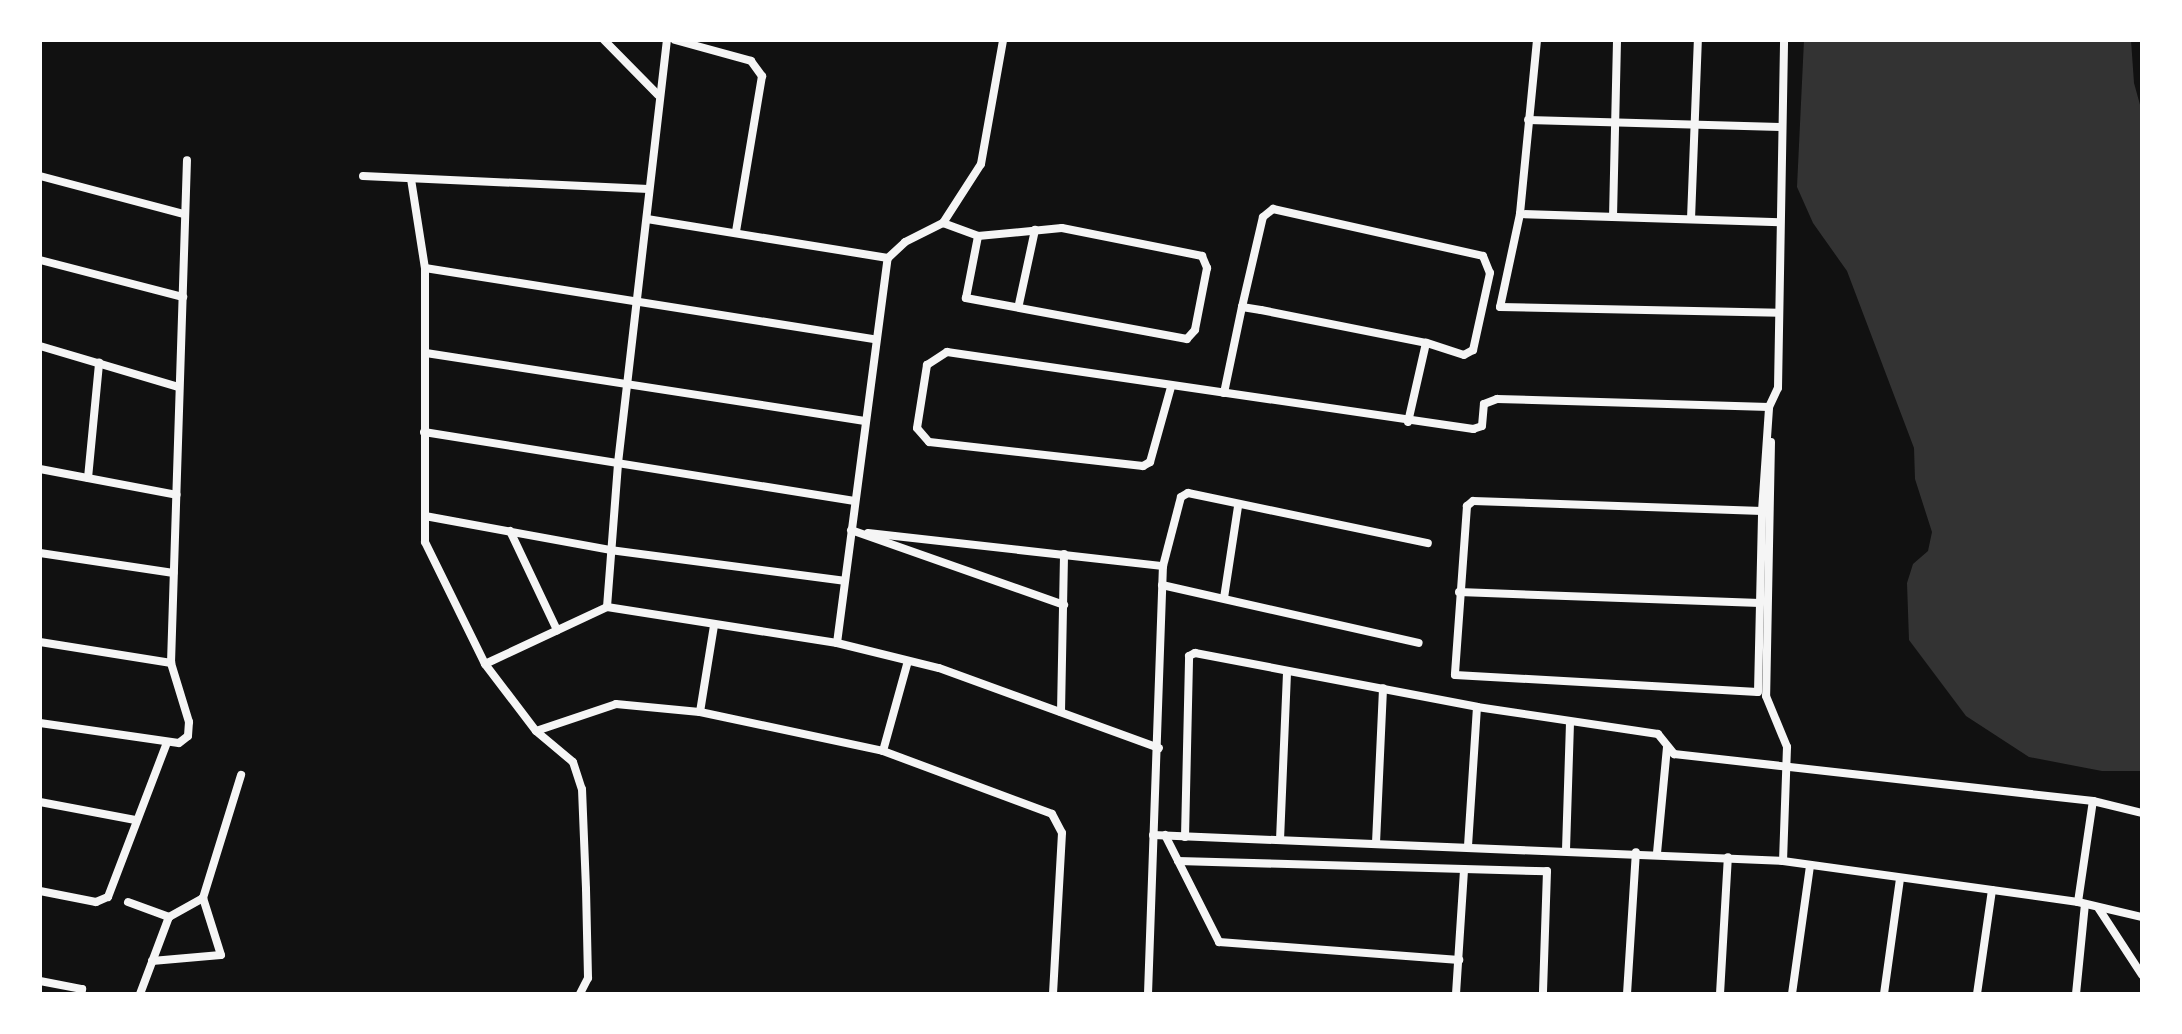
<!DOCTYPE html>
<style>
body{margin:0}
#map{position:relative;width:2182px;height:1034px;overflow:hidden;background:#111;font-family:"Varela Round",sans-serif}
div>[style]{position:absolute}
.water>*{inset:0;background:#333}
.minor>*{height:8px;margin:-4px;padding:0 4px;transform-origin:4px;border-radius:4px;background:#f5f5f5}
span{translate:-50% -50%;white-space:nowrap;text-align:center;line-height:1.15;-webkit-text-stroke:6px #fff;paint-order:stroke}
.frame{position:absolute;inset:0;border:42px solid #fff;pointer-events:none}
</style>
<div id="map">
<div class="water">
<i style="clip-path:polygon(1804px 40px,2131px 40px,2134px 83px,2142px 112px,2142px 771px,2102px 771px,2029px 757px,1966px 716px,1909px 640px,1907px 583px,1913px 564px,1928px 551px,1932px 532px,1915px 479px,1914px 448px,1847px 271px,1813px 223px,1797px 187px)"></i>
</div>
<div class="minor">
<i style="left:604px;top:40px;width:77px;rotate:45.5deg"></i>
<i style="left:675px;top:40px;width:79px;rotate:15.4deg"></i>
<i style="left:751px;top:61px;width:19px;rotate:54deg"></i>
<i style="left:762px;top:76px;width:158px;rotate:99.5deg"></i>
<i style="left:1537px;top:40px;width:175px;rotate:95.6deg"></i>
<i style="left:1520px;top:214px;width:95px;rotate:102.1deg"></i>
<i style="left:1500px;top:307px;width:279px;rotate:1.2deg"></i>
<i style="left:1528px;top:120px;width:254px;rotate:1.6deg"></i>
<i style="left:40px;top:176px;width:149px;rotate:14.8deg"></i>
<i style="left:363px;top:176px;width:286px;rotate:2.6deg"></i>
<i style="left:411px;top:179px;width:90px;rotate:81.1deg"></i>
<i style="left:425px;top:268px;width:274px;rotate:90deg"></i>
<i style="left:425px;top:542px;width:136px;rotate:63.8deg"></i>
<i style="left:485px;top:664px;width:84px;rotate:52.7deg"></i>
<i style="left:536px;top:731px;width:48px;rotate:40deg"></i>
<i style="left:573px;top:762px;width:28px;rotate:72deg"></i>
<i style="left:582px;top:789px;width:100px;rotate:87.7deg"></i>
<i style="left:586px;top:889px;width:89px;rotate:88.7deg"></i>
<i style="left:588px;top:978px;width:18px;rotate:117deg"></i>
<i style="left:1520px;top:214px;width:260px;rotate:1.8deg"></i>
<i style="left:1613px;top:217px;width:177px;rotate:-88.7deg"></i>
<i style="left:647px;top:219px;width:244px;rotate:9.2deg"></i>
<i style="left:888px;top:258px;width:23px;rotate:-43deg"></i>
<i style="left:905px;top:242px;width:42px;rotate:-26.6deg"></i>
<i style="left:943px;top:223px;width:70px;rotate:-57.2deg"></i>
<i style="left:981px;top:164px;width:126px;rotate:-79.9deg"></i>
<i style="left:1691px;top:219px;width:179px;rotate:-87.8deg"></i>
<i style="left:943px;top:223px;width:37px;rotate:20deg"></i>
<i style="left:978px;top:236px;width:84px;rotate:-5.4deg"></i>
<i style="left:1062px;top:228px;width:143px;rotate:11.3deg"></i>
<i style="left:1202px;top:256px;width:13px;rotate:67deg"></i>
<i style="left:1207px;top:268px;width:63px;rotate:101deg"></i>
<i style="left:1195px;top:330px;width:12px;rotate:132deg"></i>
<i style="left:1187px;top:339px;width:225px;rotate:-169.5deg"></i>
<i style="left:966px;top:298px;width:63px;rotate:-79deg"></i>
<i style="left:40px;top:260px;width:148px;rotate:14.5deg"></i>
<i style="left:425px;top:268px;width:456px;rotate:9deg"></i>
<i style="left:1019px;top:304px;width:76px;rotate:-77.8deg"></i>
<i style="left:1242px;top:307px;width:92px;rotate:-76.9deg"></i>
<i style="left:1263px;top:217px;width:13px;rotate:-39deg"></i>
<i style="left:1273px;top:209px;width:215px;rotate:12.6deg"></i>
<i style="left:1483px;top:256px;width:18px;rotate:68deg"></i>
<i style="left:1490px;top:273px;width:79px;rotate:102.4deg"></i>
<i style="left:1473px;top:350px;width:10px;rotate:151deg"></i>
<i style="left:1464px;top:355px;width:40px;rotate:-162deg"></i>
<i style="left:40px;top:346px;width:144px;rotate:16.5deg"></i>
<i style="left:426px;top:353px;width:444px;rotate:8.8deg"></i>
<i style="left:1171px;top:387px;width:78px;rotate:105.6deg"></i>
<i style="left:1150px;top:462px;width:8px;rotate:150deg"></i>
<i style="left:1143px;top:466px;width:215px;rotate:-173.6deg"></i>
<i style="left:929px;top:442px;width:18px;rotate:-131deg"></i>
<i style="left:917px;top:428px;width:64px;rotate:-81deg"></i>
<i style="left:927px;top:365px;width:24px;rotate:-33deg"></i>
<i style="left:947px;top:352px;width:532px;rotate:8.33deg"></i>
<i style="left:1473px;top:429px;width:9px;rotate:-18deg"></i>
<i style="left:1482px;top:426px;width:22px;rotate:-85deg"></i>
<i style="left:1484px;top:404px;width:14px;rotate:-21deg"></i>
<i style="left:1497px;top:399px;width:272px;rotate:1.7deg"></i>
<i style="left:1224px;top:393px;width:88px;rotate:-78.2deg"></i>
<i style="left:1242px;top:307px;width:19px;rotate:9deg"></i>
<i style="left:1261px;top:310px;width:168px;rotate:11.3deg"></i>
<i style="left:1426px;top:343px;width:81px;rotate:102.8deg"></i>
<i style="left:424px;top:432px;width:436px;rotate:9.1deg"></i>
<i style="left:1771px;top:442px;width:254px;rotate:91.1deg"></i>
<i style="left:1766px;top:696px;width:55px;rotate:67.6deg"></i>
<i style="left:1787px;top:747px;width:114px;rotate:92deg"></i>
<i style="left:40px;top:469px;width:139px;rotate:10.7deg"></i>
<i style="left:88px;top:478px;width:116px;rotate:-84.5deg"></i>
<i style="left:1762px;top:511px;width:289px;rotate:-178deg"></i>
<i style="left:1473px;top:501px;width:8px;rotate:140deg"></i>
<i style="left:1467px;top:506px;width:169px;rotate:94.1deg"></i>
<i style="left:1455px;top:675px;width:303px;rotate:3.2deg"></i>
<i style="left:1758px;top:692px;width:181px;rotate:-88.7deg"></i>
<i style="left:1762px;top:511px;width:104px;rotate:-86.1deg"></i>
<i style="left:1769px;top:407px;width:21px;rotate:-65deg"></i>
<i style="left:1778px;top:388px;width:348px;rotate:-89deg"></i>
<i style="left:425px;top:516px;width:188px;rotate:10.4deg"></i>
<i style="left:610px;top:550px;width:236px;rotate:7.5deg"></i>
<i style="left:851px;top:530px;width:226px;rotate:19.4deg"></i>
<i style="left:510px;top:531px;width:110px;rotate:64.6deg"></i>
<i style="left:868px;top:533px;width:297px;rotate:6.4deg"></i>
<i style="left:40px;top:553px;width:135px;rotate:8.5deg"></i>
<i style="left:1162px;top:585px;width:263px;rotate:12.7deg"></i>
<i style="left:1459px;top:592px;width:301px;rotate:2.1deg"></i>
<i style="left:1224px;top:598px;width:93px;rotate:-81.3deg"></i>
<i style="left:607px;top:607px;width:233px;rotate:8.9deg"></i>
<i style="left:837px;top:643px;width:105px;rotate:13.8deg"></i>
<i style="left:939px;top:668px;width:234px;rotate:20deg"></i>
<i style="left:40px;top:642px;width:133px;rotate:9.1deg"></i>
<i style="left:171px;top:663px;width:503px;rotate:-88.18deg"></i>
<i style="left:837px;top:643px;width:388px;rotate:-82.5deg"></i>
<i style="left:485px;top:664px;width:135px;rotate:-25deg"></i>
<i style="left:607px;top:607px;width:144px;rotate:-85.6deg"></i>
<i style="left:618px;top:463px;width:426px;rotate:-83.4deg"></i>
<i style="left:700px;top:712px;width:87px;rotate:-80.8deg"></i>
<i style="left:1061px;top:712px;width:158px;rotate:-88.9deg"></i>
<i style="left:40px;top:723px;width:140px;rotate:8.2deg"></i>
<i style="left:179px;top:743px;width:11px;rotate:-38deg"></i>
<i style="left:188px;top:736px;width:14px;rotate:-86deg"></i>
<i style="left:189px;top:722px;width:62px;rotate:-107deg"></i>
<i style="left:536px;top:731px;width:84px;rotate:-18.6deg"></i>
<i style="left:616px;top:704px;width:84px;rotate:5.4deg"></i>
<i style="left:700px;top:712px;width:187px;rotate:12deg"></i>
<i style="left:883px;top:751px;width:180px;rotate:20.4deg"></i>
<i style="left:1052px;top:814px;width:21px;rotate:62deg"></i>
<i style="left:1062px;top:833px;width:161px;rotate:93.2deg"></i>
<i style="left:883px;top:751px;width:93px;rotate:-74.5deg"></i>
<i style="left:40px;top:802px;width:97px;rotate:10.7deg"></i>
<i style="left:1153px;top:835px;width:631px;rotate:2.36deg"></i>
<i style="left:1783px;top:861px;width:298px;rotate:7.9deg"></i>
<i style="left:2078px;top:902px;width:66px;rotate:13.2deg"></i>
<i style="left:1165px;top:835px;width:120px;rotate:63.2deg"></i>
<i style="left:1219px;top:942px;width:241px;rotate:4.3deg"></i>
<i style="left:1185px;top:837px;width:181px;rotate:-88.7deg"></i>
<i style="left:1189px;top:656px;width:7px;rotate:-27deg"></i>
<i style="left:1195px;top:653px;width:287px;rotate:10.8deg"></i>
<i style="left:1477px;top:707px;width:183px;rotate:8.5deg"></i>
<i style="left:1658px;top:734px;width:26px;rotate:51deg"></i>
<i style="left:1674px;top:754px;width:422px;rotate:6.4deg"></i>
<i style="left:2093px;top:801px;width:50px;rotate:13.8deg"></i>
<i style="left:1280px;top:840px;width:168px;rotate:-87.6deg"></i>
<i style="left:1376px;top:843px;width:155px;rotate:-87.4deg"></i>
<i style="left:1468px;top:846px;width:139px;rotate:-86.3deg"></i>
<i style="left:1566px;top:850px;width:128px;rotate:-88.2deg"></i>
<i style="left:1657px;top:853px;width:106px;rotate:-84.6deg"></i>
<i style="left:1178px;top:861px;width:369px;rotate:1.6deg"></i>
<i style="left:1547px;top:871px;width:123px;rotate:91.9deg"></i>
<i style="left:40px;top:891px;width:57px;rotate:11.1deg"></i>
<i style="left:96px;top:902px;width:13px;rotate:-23deg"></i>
<i style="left:108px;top:897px;width:163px;rotate:-69.1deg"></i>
<i style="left:128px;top:902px;width:44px;rotate:20.1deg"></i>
<i style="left:2078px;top:902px;width:102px;rotate:-81.6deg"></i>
<i style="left:2099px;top:909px;width:79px;rotate:56.9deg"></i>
<i style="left:152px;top:961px;width:69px;rotate:-5deg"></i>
<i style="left:221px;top:955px;width:60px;rotate:-107.5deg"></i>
<i style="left:40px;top:981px;width:43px;rotate:10.8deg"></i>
<i style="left:82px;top:989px;width:5px;rotate:101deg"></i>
<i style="left:140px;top:994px;width:82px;rotate:-69.4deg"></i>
<i style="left:169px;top:917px;width:39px;rotate:-29deg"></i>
<i style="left:203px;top:898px;width:129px;rotate:-72.8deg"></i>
<i style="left:1148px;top:994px;width:428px;rotate:-88deg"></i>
<i style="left:1163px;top:566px;width:71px;rotate:-75.4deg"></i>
<i style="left:1181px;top:497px;width:8px;rotate:-30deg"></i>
<i style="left:1188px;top:493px;width:245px;rotate:11.8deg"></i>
<i style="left:1456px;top:994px;width:125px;rotate:-86.3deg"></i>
<i style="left:1627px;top:994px;width:142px;rotate:-86.4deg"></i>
<i style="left:1720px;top:994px;width:137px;rotate:-86.7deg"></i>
<i style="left:1792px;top:994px;width:129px;rotate:-82deg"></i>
<i style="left:1884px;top:994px;width:116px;rotate:-82.1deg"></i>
<i style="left:1977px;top:994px;width:105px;rotate:-81.8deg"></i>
<i style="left:2076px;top:994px;width:90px;rotate:-84.3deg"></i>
</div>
<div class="frame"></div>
</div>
